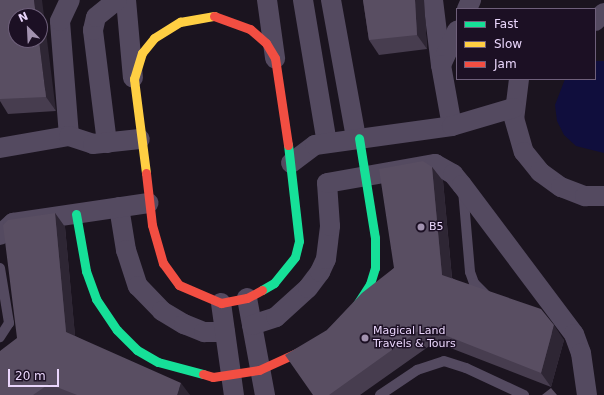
<!DOCTYPE html>
<style>
body{margin:0}
#map{position:relative;width:604px;height:395px;overflow:hidden;background:#1b141f;font-family:"DejaVu Sans",sans-serif}
div>[style]{position:absolute}
.water>*{inset:0;background:#100e3d}
.lane>*{height:10px;margin:-5px;padding:0 5px;transform-origin:5px;border-radius:5px;background:#544a60}
.street>*{height:20px;margin:-10px;padding:0 10px;transform-origin:10px;border-radius:10px;background:#544a60}
.fast>*{height:9px;margin:-4.5px;padding:0 4.5px;transform-origin:4.5px;border-radius:4.5px;background:#16e098}
.slow>*{height:9px;margin:-4.5px;padding:0 4.5px;transform-origin:4.5px;border-radius:4.5px;background:#ffcf43}
.jam>*{height:9px;margin:-4.5px;padding:0 4.5px;transform-origin:4.5px;border-radius:4.5px;background:#f24e42}
.wall>*{inset:0;background:#473d4f}
.shaded-wall>*{inset:0;background:#2e2634}
.building>*{inset:0;background:#594e62}
.dots>*{width:11px;height:11px;translate:-50% -50%;box-sizing:border-box;border:2px solid #1c1024;border-radius:50%}
span{translate:-50% -50%;white-space:nowrap;text-align:center;line-height:1.15;-webkit-text-stroke:3px #1c1024;paint-order:stroke}
.poi-label{font-size:11px;color:#ead6fc}
.left{translate:0 -50%;text-align:left}
.legend{position:absolute;left:456px;top:8px;width:140px;height:72px;box-sizing:border-box;background:#1c1024;border:1px solid #6e5f7a;margin:0;padding:5px 7px;list-style:none;font-size:12px;color:#ead6fc}
.legend li{display:flex;align-items:center;gap:8px;height:20px}
.legend b{width:20px;border:1px solid #6e5f7a}
.north{position:absolute;left:8px;top:8px;width:40px;height:40px;box-sizing:border-box;background:#1c1024;border:1px solid #6e5f7a;border-radius:50%;rotate:336deg;font-size:11px;font-weight:700;line-height:16px;text-align:center;color:#ead6fc}
.north::after{content:'';display:block;margin:auto;width:14px;height:18px;background:#a292af;clip-path:polygon(50% 0,100% 100%,50% 72%,0 100%)}
.scale{position:absolute;left:8px;top:369px;width:51px;height:18px;box-sizing:border-box;border:2px solid #ead6fc;border-top:0;padding-left:5px;font-size:12px;line-height:14px;white-space:nowrap;color:#ead6fc;-webkit-text-stroke:3px #1c1024;paint-order:stroke}
</style>
<div id="map">
<div class="water">
<i style="clip-path:polygon(595px 61px,604px 61px,604px 153px,576px 146px,564px 135px,557px 121px,555px 105px,565px 79px,595px 79px)"></i>
</div>
<div class="lane">
<i style="left:463px;top:190px;width:82px;rotate:85.1deg"></i>
<i style="left:470px;top:272px;width:12px;rotate:70deg"></i>
<i style="left:474px;top:283px;width:18px;rotate:45deg"></i>
<i style="left:0;top:268px;width:56px;rotate:80.7deg"></i>
<i style="left:9px;top:323px;width:17px;rotate:123deg"></i>
<i style="left:380px;top:395px;width:45px;rotate:-34deg"></i>
<i style="left:417px;top:370px;width:28px;rotate:-18deg"></i>
<i style="left:444px;top:361px;width:23px;rotate:18deg"></i>
<i style="left:466px;top:368px;width:64px;rotate:25deg"></i>
</div>
<div class="street">
<i style="left:126px;top:0;width:78px;rotate:84.9deg"></i>
<i style="left:267px;top:0;width:59px;rotate:82.1deg"></i>
<i style="left:303px;top:0;width:145px;rotate:80.5deg"></i>
<i style="left:331px;top:0;width:140px;rotate:79.7deg"></i>
<i style="left:433px;top:0;width:65px;rotate:83deg"></i>
<i style="left:441px;top:65px;width:38px;rotate:-65deg"></i>
<i style="left:467px;top:9px;width:10px;rotate:-66deg"></i>
<i style="left:595px;top:21px;width:12px;rotate:-42deg"></i>
<i style="left:441px;top:65px;width:62px;rotate:79.8deg"></i>
<i style="left:519px;top:79px;width:39px;rotate:97deg"></i>
<i style="left:514px;top:118px;width:35px;rotate:74deg"></i>
<i style="left:524px;top:152px;width:26px;rotate:51deg"></i>
<i style="left:540px;top:172px;width:26px;rotate:36deg"></i>
<i style="left:561px;top:187px;width:26px;rotate:21deg"></i>
<i style="left:585px;top:196px;width:19px"></i>
<i style="left:69px;top:136px;width:115px;rotate:-94.5deg"></i>
<i style="left:60px;top:21px;width:23px;rotate:-65deg"></i>
<i style="left:107px;top:143px;width:114px;rotate:-97.1deg"></i>
<i style="left:93px;top:30px;width:13px;rotate:-77deg"></i>
<i style="left:96px;top:17px;width:27px;rotate:-39deg"></i>
<i style="left:0;top:148px;width:70px;rotate:-9.9deg"></i>
<i style="left:69px;top:136px;width:25px;rotate:18deg"></i>
<i style="left:93px;top:144px;width:47px;rotate:-6.1deg"></i>
<i style="left:291px;top:163px;width:30px;rotate:-37deg"></i>
<i style="left:315px;top:145px;width:138px;rotate:-7.9deg"></i>
<i style="left:452px;top:126px;width:64px;rotate:-16.4deg"></i>
<i style="left:119px;top:207px;width:44px;rotate:80.8deg"></i>
<i style="left:126px;top:250px;width:38px;rotate:72deg"></i>
<i style="left:138px;top:286px;width:35px;rotate:46deg"></i>
<i style="left:162px;top:311px;width:26px;rotate:31deg"></i>
<i style="left:184px;top:324px;width:22px;rotate:22deg"></i>
<i style="left:204px;top:332px;width:21px"></i>
<i style="left:0;top:235px;width:18px;rotate:-43deg"></i>
<i style="left:13px;top:223px;width:137px;rotate:-8.4deg"></i>
<i style="left:247px;top:298px;width:99px;rotate:79.5deg"></i>
<i style="left:221px;top:303px;width:93px;rotate:82deg"></i>
<i style="left:252px;top:325px;width:25px;rotate:-18deg"></i>
<i style="left:276px;top:317px;width:43px;rotate:-42.2deg"></i>
<i style="left:308px;top:288px;width:20px;rotate:-53deg"></i>
<i style="left:320px;top:272px;width:14px;rotate:-65deg"></i>
<i style="left:326px;top:259px;width:33px;rotate:-83deg"></i>
<i style="left:330px;top:226px;width:43px;rotate:-94deg"></i>
<i style="left:327px;top:183px;width:110px;rotate:-10deg"></i>
<i style="left:435px;top:164px;width:21px;rotate:29deg"></i>
<i style="left:453px;top:174px;width:14px;rotate:51deg"></i>
<i style="left:462px;top:185px;width:186px;rotate:53.1deg"></i>
<i style="left:574px;top:334px;width:20px;rotate:70deg"></i>
<i style="left:581px;top:353px;width:42px;rotate:81.9deg"></i>
</div>
<div class="fast">
<i style="left:76px;top:214px;width:58px;rotate:80deg"></i>
<i style="left:86px;top:271px;width:30px;rotate:70deg"></i>
<i style="left:96px;top:299px;width:37px;rotate:56deg"></i>
<i style="left:117px;top:330px;width:28px;rotate:45deg"></i>
<i style="left:137px;top:350px;width:24px;rotate:30deg"></i>
<i style="left:158px;top:362px;width:47px;rotate:14.9deg"></i>
<i style="left:262px;top:290px;width:14px;rotate:-30deg"></i>
<i style="left:274px;top:283px;width:33px;rotate:-51deg"></i>
<i style="left:295px;top:257px;width:16px;rotate:-76deg"></i>
<i style="left:299px;top:241px;width:97px;rotate:-96.5deg"></i>
<i style="left:352px;top:312px;width:33px;rotate:-57deg"></i>
<i style="left:370px;top:284px;width:17px;rotate:-73deg"></i>
<i style="left:375px;top:268px;width:30px;rotate:-90deg"></i>
<i style="left:375px;top:238px;width:101px;rotate:-99.1deg"></i>
</div>
<div class="slow">
<i style="left:146px;top:173px;width:95px;rotate:-97.3deg"></i>
<i style="left:134px;top:79px;width:27px;rotate:-73deg"></i>
<i style="left:142px;top:53px;width:19px;rotate:-51deg"></i>
<i style="left:154px;top:38px;width:31px;rotate:-32deg"></i>
<i style="left:180px;top:22px;width:35px;rotate:-10deg"></i>
</div>
<div class="jam">
<i style="left:214px;top:16px;width:38px;rotate:20deg"></i>
<i style="left:250px;top:29px;width:21px;rotate:41deg"></i>
<i style="left:266px;top:43px;width:17px;rotate:59deg"></i>
<i style="left:275px;top:58px;width:88px;rotate:81.5deg"></i>
<i style="left:146px;top:173px;width:52px;rotate:83.4deg"></i>
<i style="left:152px;top:225px;width:40px;rotate:74deg"></i>
<i style="left:163px;top:263px;width:27px;rotate:54deg"></i>
<i style="left:179px;top:285px;width:46px;rotate:23.2deg"></i>
<i style="left:221px;top:303px;width:26px;rotate:-11deg"></i>
<i style="left:247px;top:298px;width:17px;rotate:-28deg"></i>
<i style="left:203px;top:374px;width:10px;rotate:17deg"></i>
<i style="left:213px;top:377px;width:47px;rotate:-8.7deg"></i>
<i style="left:259px;top:370px;width:60px;rotate:-24.4deg"></i>
</div>
<div class="wall">
<i style="clip-path:polygon(0 0,56px 111px,8px 114px,0 101px)"></i>
<i style="clip-path:polygon(363px 0,424px 0,427px 49px,379px 55px,369px 40px)"></i>
<i style="clip-path:polygon(432px 167px,443px 181px,452px 278px,564px 340px,551px 387px,435px 342px,360px 395px,313px 395px,327px 330px,394px 268px)"></i>
<i style="clip-path:polygon(55px 213px,65px 227px,75px 336px,190px 395px,0 395px)"></i>
</div>
<div class="shaded-wall">
<i style="clip-path:polygon(34px 0,42px 0,56px 111px,46px 97px,39px 40px,40px 40px,40px 16px,36px 16px)"></i>
<i style="clip-path:polygon(415px 0,424px 0,427px 49px,417px 35px)"></i>
<i style="clip-path:polygon(432px 167px,443px 181px,453px 290px,442px 275px)"></i>
<i style="clip-path:polygon(55px 213px,65px 227px,76px 346px,66px 332px)"></i>
<i style="clip-path:polygon(554px 325px,564px 340px,551px 387px,541px 373px)"></i>
<i style="clip-path:polygon(181px 383px,190px 395px,177px 395px)"></i>
</div>
<div class="building">
<i style="clip-path:polygon(0 0,34px 0,36px 16px,16px 16px,16px 40px,39px 40px,46px 97px,0 99px)"></i>
<i style="clip-path:polygon(363px 0,415px 0,417px 35px,369px 40px)"></i>
<i style="clip-path:polygon(423px 161px,432px 167px,442px 275px,541px 309px,554px 325px,541px 373px,424px 327px,329px 395px,313px 395px,285px 355px,327px 330px,362px 293px,394px 268px,379px 169px)"></i>
<i style="clip-path:polygon(55px 213px,66px 332px,181px 383px,177px 395px,77px 395px,49px 384px,33px 395px,0 395px,0 351px,17px 338px,3px 225px,8px 220px)"></i>
<i style="clip-path:polygon(551px 388px,557px 395px,542px 395px)"></i>
</div>
<div class="dots">
<i style="left:421px;top:227px;background:#a292af"></i>
<i style="left:365px;top:338px;background:#a292af"></i>
</div>
<div class="poi-label">
<span class="left" style="left:429px;top:227px">B5</span>
<span class="left" style="left:373px;top:338px">Magical Land<br>Travels &amp; Tours</span>
</div>
<ul class="legend">
<li><b style="height:5px;background:#16e098"></b>Fast</li>
<li><b style="height:5px;background:#ffcf43"></b>Slow</li>
<li><b style="height:5px;background:#f24e42"></b>Jam</li>
</ul>
<div class="north">N</div>
<div class="scale">20 m</div>
</div>
